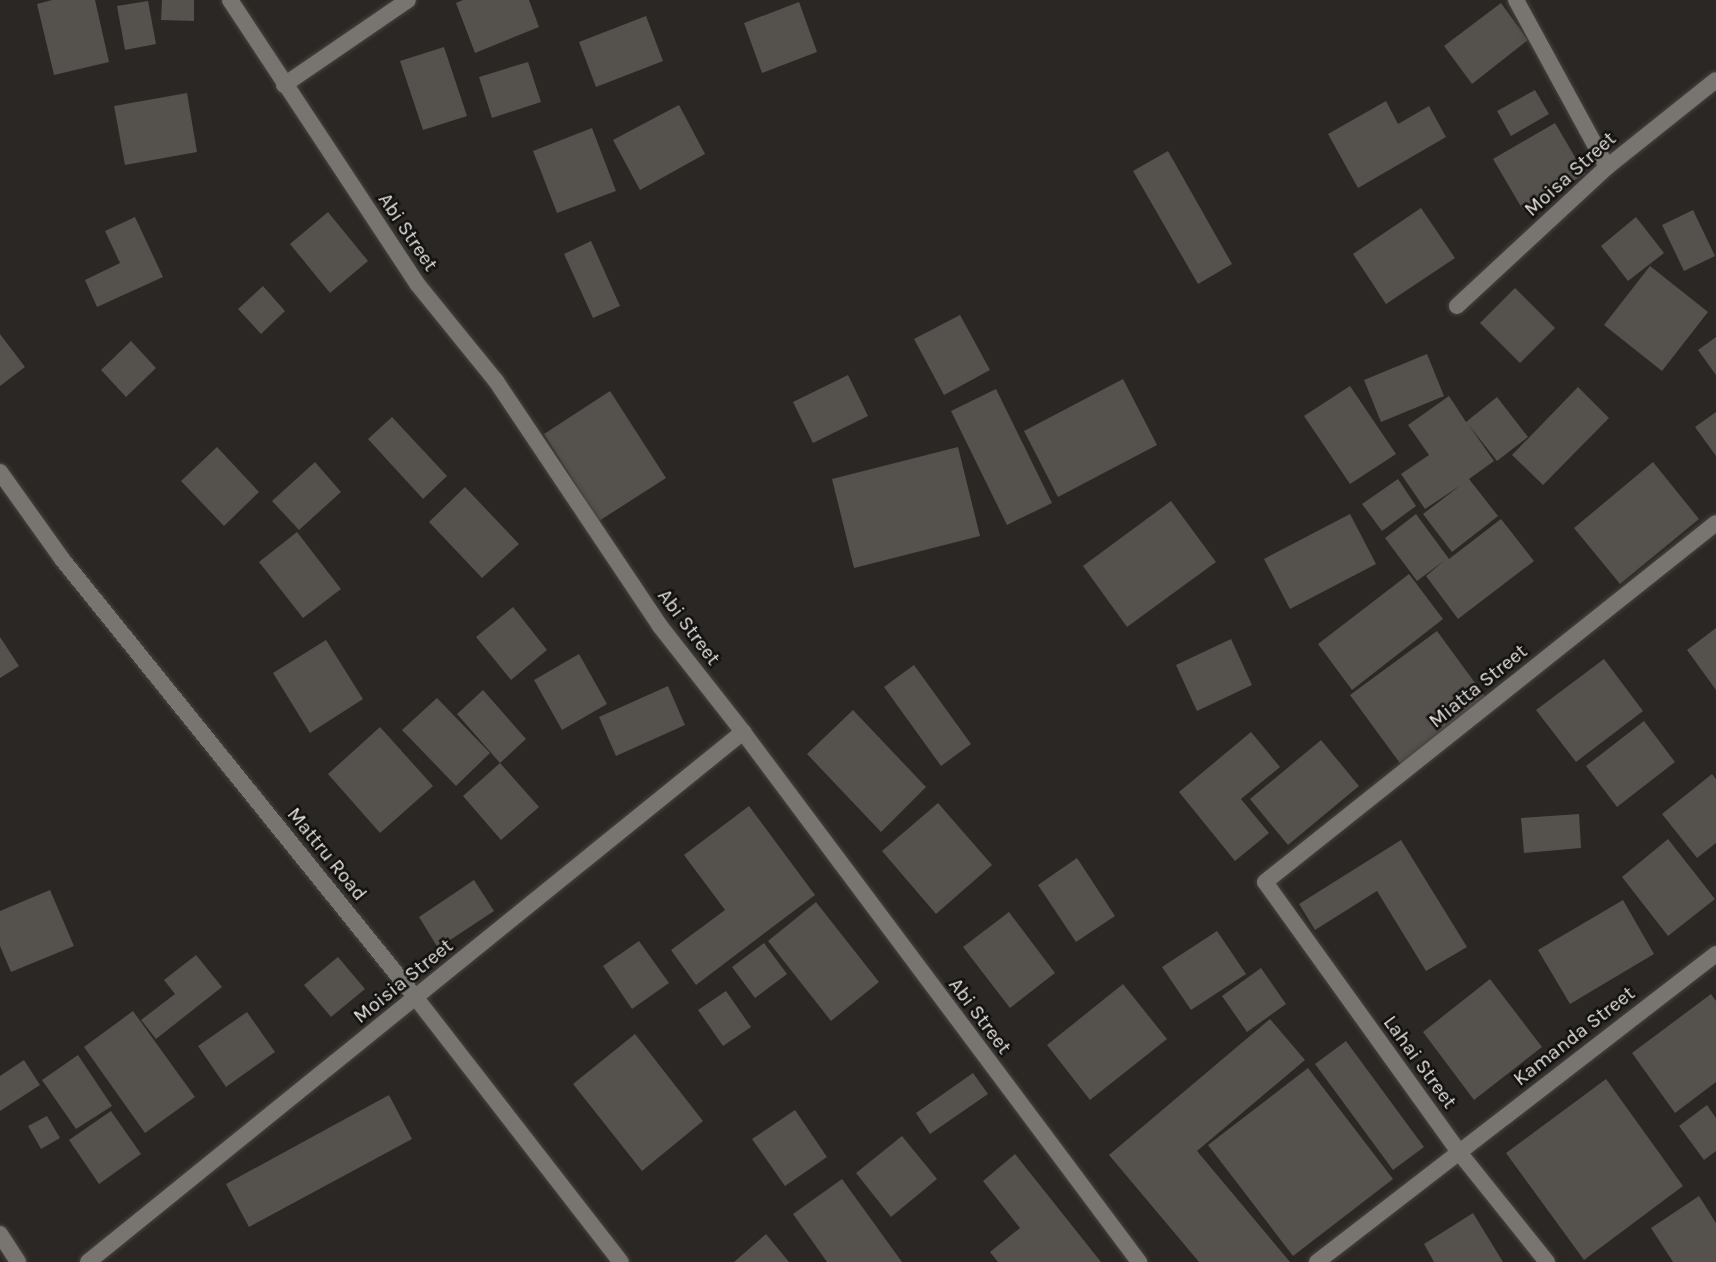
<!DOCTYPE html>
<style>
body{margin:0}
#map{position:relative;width:1716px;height:1262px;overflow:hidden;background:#2b2724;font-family:Karla,sans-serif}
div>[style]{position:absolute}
.building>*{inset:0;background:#55514d}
.roads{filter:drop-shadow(0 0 2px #45423f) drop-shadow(0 0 2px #45423f)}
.minor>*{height:16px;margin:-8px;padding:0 8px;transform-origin:8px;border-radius:8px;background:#78746f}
.secondary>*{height:16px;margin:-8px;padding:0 8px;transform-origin:8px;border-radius:8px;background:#78746f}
span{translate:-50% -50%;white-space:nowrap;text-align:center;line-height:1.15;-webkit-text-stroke:5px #12110f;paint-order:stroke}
.street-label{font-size:20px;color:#e2e0dd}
</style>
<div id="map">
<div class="building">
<i style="clip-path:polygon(52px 0,95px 0,109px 62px,54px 75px,37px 4px)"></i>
<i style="clip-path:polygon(162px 0,194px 0,194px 21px,161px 20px)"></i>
<i style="clip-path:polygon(463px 0,529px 0,539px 27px,475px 53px,456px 3px)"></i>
<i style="clip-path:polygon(148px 1px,156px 44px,125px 50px,117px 6px)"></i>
<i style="clip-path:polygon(799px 2px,817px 52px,762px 73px,744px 23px)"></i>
<i style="clip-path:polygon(1501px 3px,1528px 40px,1472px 84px,1444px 46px)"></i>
<i style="clip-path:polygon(646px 16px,663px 61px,596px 87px,579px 42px)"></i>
<i style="clip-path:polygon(444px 47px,467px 116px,423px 130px,400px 61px)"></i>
<i style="clip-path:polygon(528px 62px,541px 102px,492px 118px,479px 77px)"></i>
<i style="clip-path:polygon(1535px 90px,1549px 114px,1511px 136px,1497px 111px)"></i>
<i style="clip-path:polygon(187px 93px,197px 152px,125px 165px,114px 106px)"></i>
<i style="clip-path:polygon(1386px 101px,1398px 124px,1429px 106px,1446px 137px,1358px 188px,1328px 134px)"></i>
<i style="clip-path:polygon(679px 105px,705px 154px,640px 190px,613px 140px)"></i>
<i style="clip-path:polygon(1555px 123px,1585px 174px,1523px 210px,1493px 159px)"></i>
<i style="clip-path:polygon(592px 128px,616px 191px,557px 213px,533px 151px)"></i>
<i style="clip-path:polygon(1168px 151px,1232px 264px,1198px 284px,1133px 171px)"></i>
<i style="clip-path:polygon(1421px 208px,1455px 258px,1386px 304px,1353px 254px)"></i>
<i style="clip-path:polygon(1693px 210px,1715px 256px,1684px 271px,1662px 225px)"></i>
<i style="clip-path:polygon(328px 212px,368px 261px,330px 293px,290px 244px)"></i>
<i style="clip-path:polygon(135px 217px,163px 277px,97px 307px,85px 280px,120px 263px,105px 231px)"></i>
<i style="clip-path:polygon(1636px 217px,1664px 253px,1628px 281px,1601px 246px)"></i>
<i style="clip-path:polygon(591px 241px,620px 306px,593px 318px,564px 254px)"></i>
<i style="clip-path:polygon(1650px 266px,1708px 312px,1662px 371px,1604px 325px)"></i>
<i style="clip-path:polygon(263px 286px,285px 311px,261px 334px,238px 309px)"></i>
<i style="clip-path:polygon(1515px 288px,1555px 328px,1520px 363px,1480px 323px)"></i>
<i style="clip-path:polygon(960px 315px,990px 370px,944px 395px,914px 339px)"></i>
<i style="clip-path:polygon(0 334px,25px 367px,0 386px)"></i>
<i style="clip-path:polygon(1716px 337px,1716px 375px,1698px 350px)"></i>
<i style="clip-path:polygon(131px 341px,156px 368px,126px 397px,101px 370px)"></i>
<i style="clip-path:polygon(1427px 354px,1444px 396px,1381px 422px,1364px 380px)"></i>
<i style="clip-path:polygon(848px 375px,868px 416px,813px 443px,793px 402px)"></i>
<i style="clip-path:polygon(1123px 379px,1157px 445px,1058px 497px,1024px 431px)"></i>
<i style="clip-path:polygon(1350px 386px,1396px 454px,1350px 484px,1304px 416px)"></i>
<i style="clip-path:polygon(1578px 387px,1609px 418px,1543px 485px,1512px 455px)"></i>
<i style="clip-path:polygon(996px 389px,1052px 503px,1007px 525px,951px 411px)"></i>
<i style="clip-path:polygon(610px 391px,666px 478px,599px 521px,544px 434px)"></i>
<i style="clip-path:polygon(1449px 396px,1466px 422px,1497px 397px,1528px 437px,1497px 461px,1468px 424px,1494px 461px,1469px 479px,1498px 516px,1452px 552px,1423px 514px,1461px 485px,1425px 509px,1401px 474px,1429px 455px,1408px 425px)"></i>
<i style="clip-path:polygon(1716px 412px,1716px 456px,1695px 427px)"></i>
<i style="clip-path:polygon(392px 417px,447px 476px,423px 499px,368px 439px)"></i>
<i style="clip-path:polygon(217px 447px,259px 492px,224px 526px,181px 481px)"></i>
<i style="clip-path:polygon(958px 447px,980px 536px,854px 568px,832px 479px)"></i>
<i style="clip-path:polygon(315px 462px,341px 492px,299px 530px,272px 501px)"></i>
<i style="clip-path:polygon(1653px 462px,1699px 519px,1620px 584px,1574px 528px)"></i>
<i style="clip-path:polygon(1398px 479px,1416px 506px,1382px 531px,1362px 504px)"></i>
<i style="clip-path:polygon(465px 487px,519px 544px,482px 578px,429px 522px)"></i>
<i style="clip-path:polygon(1171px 501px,1216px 562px,1127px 627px,1083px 566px)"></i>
<i style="clip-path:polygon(1350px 514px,1376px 564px,1290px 609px,1264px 559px)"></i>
<i style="clip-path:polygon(1416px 514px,1449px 559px,1501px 519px,1534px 561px,1458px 619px,1426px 576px,1445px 560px,1417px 581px,1385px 538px)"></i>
<i style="clip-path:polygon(297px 532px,341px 589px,303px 618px,259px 562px)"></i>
<i style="clip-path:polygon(1409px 574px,1443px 619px,1352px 690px,1318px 644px)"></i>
<i style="clip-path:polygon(513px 607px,547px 650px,511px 680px,476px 637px)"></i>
<i style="clip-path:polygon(1716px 628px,1716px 690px,1687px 650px)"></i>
<i style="clip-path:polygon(1437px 631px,1489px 702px,1402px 766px,1350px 695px)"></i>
<i style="clip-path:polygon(0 637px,19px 666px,0 678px)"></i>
<i style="clip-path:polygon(1231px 639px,1252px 685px,1197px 711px,1176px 665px)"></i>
<i style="clip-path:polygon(326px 640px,363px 699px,310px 733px,273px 673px)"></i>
<i style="clip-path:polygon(579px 654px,607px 704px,562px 730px,534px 680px)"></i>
<i style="clip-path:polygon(1604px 659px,1643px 711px,1576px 762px,1536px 710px)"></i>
<i style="clip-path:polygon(914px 665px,971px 744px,941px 766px,884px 687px)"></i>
<i style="clip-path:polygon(668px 686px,685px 725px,616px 756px,599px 717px)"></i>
<i style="clip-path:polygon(483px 690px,526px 739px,500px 763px,539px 807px,501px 840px,463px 796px,500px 763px,457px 714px)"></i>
<i style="clip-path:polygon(437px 698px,490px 753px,456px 786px,402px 730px)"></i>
<i style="clip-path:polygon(853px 710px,926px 787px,881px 832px,807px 754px)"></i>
<i style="clip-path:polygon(1644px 721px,1675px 762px,1617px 807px,1586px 766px)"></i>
<i style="clip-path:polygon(380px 727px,433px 786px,380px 833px,328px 774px)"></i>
<i style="clip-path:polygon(1251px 732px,1280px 767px,1241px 799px,1269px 833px,1235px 861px,1179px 792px)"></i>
<i style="clip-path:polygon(1321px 740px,1359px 786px,1288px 845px,1250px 799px)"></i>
<i style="clip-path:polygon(1712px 774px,1716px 779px,1716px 843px,1697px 858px,1662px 814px)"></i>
<i style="clip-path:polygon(938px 803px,992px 865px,936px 914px,882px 851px)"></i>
<i style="clip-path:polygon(749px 806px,815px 895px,696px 985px,671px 950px,725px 910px,684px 855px)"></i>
<i style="clip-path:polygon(1579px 814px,1581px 848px,1524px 853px,1521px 818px)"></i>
<i style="clip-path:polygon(1668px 839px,1715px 899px,1668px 936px,1622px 877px)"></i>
<i style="clip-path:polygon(1401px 840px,1467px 947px,1426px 971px,1377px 891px,1315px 930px,1299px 904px)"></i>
<i style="clip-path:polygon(1077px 858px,1115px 916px,1076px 942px,1038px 885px)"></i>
<i style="clip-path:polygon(474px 880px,494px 911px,438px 948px,419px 917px)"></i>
<i style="clip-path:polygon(50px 890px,74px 946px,11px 972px,0 946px,0 911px)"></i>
<i style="clip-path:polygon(1623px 900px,1654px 954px,1570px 1004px,1538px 950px)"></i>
<i style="clip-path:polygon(816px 902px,879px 982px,831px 1021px,768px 941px)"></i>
<i style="clip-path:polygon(1009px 912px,1055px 973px,1010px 1008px,963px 947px)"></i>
<i style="clip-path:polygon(1217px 931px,1246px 974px,1191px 1010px,1162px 967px)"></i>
<i style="clip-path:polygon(639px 941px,669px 983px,632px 1009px,603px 966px)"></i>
<i style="clip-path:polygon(764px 943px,787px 974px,755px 998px,732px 967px)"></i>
<i style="clip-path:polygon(196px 955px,222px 987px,156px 1039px,141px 1020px,175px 994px,164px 980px)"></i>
<i style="clip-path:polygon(338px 957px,365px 989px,331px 1017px,304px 985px)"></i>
<i style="clip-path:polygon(1261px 968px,1286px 1004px,1247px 1032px,1222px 996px)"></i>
<i style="clip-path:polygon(1490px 979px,1542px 1047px,1474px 1100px,1423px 1032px)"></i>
<i style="clip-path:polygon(1123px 984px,1167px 1039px,1090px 1100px,1047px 1045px)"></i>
<i style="clip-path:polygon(726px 991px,751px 1027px,723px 1046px,698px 1010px)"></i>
<i style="clip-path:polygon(1711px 994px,1716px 1001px,1716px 1082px,1675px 1113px,1632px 1053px)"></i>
<i style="clip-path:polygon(133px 1011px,195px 1097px,145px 1133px,84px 1047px)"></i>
<i style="clip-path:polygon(247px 1012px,275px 1052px,226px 1087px,198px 1046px)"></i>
<i style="clip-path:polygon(1270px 1019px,1305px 1060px,1197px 1151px,1290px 1262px,1199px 1262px,1109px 1155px)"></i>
<i style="clip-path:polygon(635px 1034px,703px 1121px,642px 1171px,573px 1084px)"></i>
<i style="clip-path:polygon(1346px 1041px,1424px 1147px,1393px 1170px,1315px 1064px)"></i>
<i style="clip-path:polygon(78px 1055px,112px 1106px,76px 1129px,42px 1080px)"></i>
<i style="clip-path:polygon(24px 1060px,40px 1085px,0 1111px,0 1076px)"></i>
<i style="clip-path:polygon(1308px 1068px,1393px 1179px,1293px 1256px,1208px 1145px)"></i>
<i style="clip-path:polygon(973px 1073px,988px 1094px,930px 1134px,916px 1113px)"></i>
<i style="clip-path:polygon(1606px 1079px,1683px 1186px,1584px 1260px,1506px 1153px)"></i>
<i style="clip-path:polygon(389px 1095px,412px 1139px,249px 1227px,226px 1184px)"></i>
<i style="clip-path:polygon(1707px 1105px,1716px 1118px,1716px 1151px,1704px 1160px,1679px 1126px)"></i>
<i style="clip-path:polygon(795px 1110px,827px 1157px,785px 1186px,752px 1139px)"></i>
<i style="clip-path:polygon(111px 1111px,141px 1154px,99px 1184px,69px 1140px)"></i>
<i style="clip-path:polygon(47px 1116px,60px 1138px,41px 1149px,28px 1126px)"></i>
<i style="clip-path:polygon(902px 1136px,937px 1179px,891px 1217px,856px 1173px)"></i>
<i style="clip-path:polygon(1015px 1154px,1101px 1262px,998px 1262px,990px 1252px,1020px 1228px,983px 1181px)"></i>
<i style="clip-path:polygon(842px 1179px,902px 1262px,827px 1262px,793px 1214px)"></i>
<i style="clip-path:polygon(1699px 1196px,1716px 1223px,1716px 1262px,1673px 1262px,1651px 1228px)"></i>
<i style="clip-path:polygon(1473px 1213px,1503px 1262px,1434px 1262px,1424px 1244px)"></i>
<i style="clip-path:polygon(766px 1234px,789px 1262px,734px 1262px)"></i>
</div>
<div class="roads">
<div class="minor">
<i style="left:230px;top:0;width:341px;rotate:56.6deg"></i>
<i style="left:418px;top:285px;width:124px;rotate:50.9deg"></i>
<i style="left:496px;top:381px;width:295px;rotate:56.2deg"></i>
<i style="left:660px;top:626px;width:135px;rotate:51.9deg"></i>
<i style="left:743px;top:732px;width:662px;rotate:53.23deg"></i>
<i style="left:1516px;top:0;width:190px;rotate:61.4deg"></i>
<i style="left:284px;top:85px;width:150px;rotate:-34.4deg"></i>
<i style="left:1457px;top:306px;width:205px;rotate:-42.8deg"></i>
<i style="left:1607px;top:167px;width:139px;rotate:-38.6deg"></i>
<i style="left:0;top:1234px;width:33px;rotate:57deg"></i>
<i style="left:88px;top:1262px;width:843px;rotate:-38.98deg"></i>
<i style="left:1317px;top:1262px;width:504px;rotate:-37.67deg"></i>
<i style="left:1547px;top:1262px;width:141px;rotate:-128.7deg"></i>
<i style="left:1459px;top:1152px;width:332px;rotate:-125.7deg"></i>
<i style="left:1265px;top:882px;width:576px;rotate:-38.52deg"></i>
</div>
<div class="secondary">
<i style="left:0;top:472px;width:107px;rotate:54.5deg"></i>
<i style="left:62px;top:559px;width:564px;rotate:51.12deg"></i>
<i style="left:416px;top:998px;width:334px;rotate:52.2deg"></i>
</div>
</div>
<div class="street-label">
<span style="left:1570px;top:174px;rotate:-42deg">Moisa Street</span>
<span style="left:408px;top:232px;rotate:56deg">Abi Street</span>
<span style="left:689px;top:627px;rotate:53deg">Abi Street</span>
<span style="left:1478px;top:686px;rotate:-39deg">Miatta Street</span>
<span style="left:327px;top:854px;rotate:51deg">Mattru Road</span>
<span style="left:403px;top:981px;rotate:-39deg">Moisia Street</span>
<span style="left:980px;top:1016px;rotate:53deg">Abi Street</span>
<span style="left:1574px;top:1036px;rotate:-38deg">Kamanda Street</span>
<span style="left:1420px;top:1062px;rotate:54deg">Lahai Street</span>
</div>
</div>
